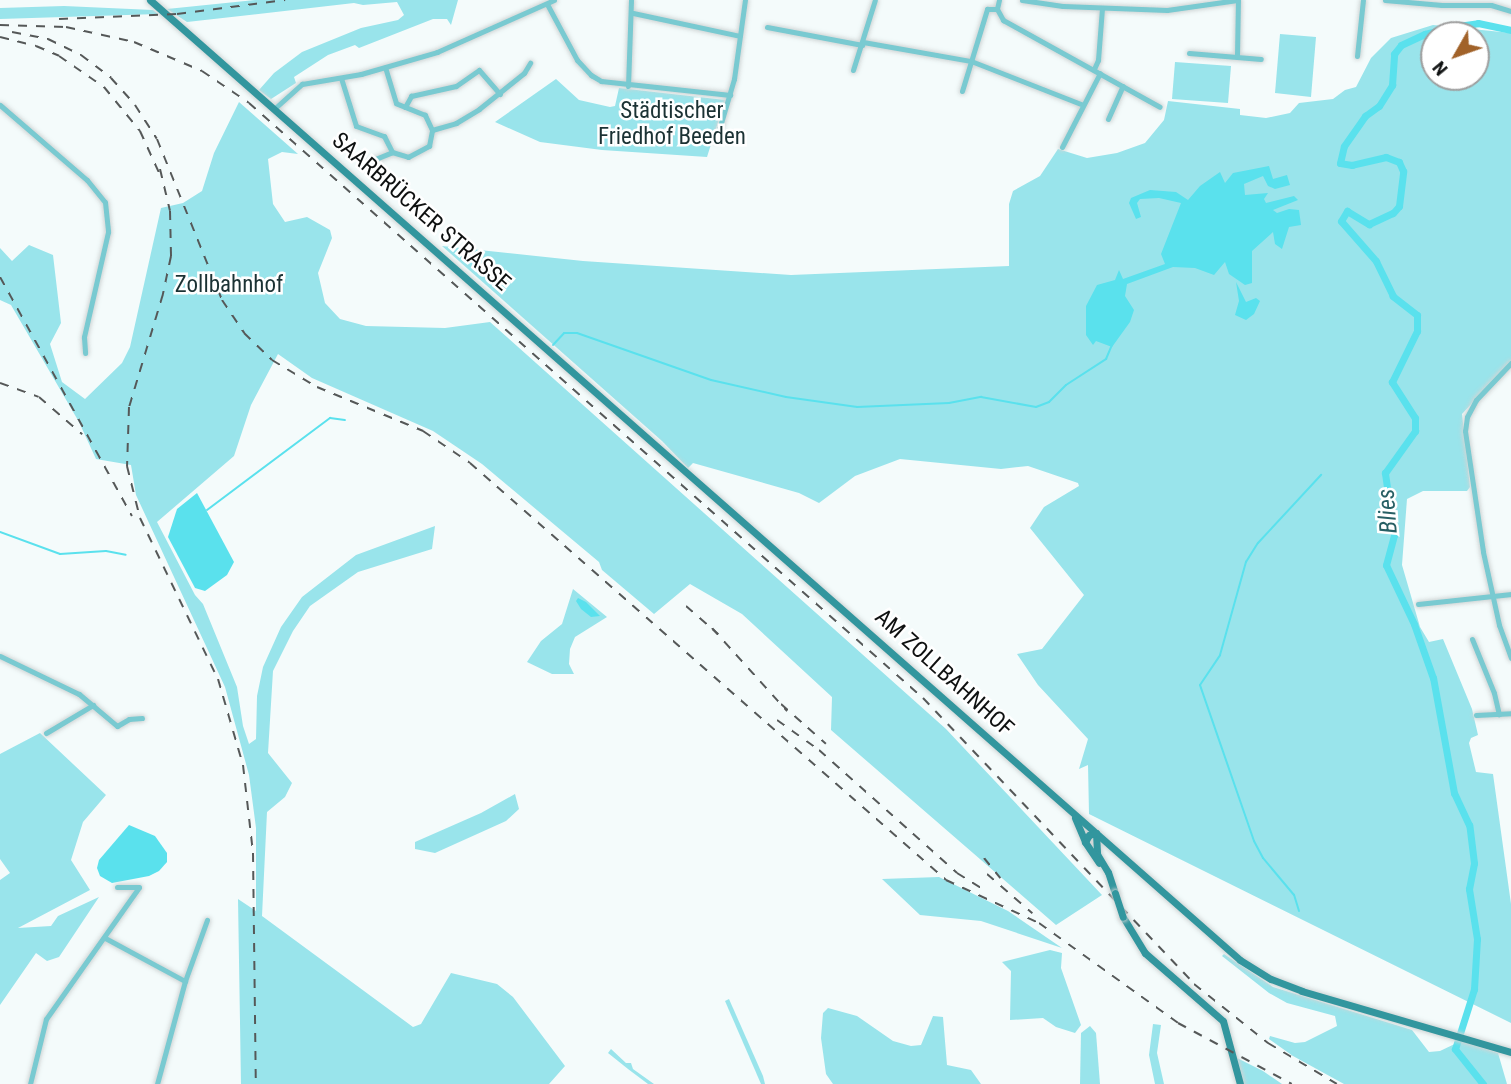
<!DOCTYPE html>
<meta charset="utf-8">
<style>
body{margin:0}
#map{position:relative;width:1511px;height:1084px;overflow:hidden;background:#f4fbfb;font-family:"Roboto Condensed",sans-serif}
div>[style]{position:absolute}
.green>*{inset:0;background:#99e4eb}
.water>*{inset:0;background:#5ae1ed}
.stream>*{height:2px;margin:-1px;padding:0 1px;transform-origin:1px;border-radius:1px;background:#5ae1ed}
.river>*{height:7px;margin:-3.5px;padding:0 3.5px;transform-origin:3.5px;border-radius:3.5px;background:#5ae1ed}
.roads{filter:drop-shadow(0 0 2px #cfd5d5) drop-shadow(0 0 2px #cfd5d5)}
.minor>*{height:5px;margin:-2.5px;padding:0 2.5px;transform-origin:2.5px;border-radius:2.5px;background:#79cad1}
.major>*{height:7px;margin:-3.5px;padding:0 3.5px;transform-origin:3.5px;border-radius:3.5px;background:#32969e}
.rail>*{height:2px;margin-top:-1px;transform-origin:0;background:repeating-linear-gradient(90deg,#555858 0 9px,transparent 0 18px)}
.bridges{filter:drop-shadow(0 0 2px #cfd5d5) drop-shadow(0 0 2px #cfd5d5)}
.major-bridge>*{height:7px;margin:-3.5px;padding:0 3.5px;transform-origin:3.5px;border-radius:3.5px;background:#32969e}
span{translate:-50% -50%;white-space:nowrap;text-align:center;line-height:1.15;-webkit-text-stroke:5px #fff;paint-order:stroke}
.park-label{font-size:23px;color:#1b3234}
.street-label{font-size:23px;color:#0e1010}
.water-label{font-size:24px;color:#275f64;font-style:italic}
.north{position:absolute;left:1420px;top:21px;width:70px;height:70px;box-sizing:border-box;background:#fff;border:2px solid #9f9f9f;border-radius:50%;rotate:230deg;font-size:19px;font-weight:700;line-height:28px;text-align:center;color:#0e1010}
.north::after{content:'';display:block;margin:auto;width:24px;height:32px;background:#a16229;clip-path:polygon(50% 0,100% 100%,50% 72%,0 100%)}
</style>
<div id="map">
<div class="green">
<i style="clip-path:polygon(255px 0,458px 0,451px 25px,447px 19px,433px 19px,359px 48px,355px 45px,328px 55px,294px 77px,296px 83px,271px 99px,259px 90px,274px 73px,302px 52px,361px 28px,398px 20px,404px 15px,397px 2px,363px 5px,354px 3px,187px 22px,167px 9px)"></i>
<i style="clip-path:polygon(64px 6px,153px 10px,158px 14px,0 19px,0 8px)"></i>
<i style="clip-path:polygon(evenodd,1433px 25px,1511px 33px,1511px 361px,1462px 414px,1470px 487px,1467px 491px,1423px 491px,1407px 499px,1402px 565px,1420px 627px,1429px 642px,1443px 639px,1472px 709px,1478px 735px,1471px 738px,1469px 743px,1476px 772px,1493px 774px,1511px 904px,1511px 1023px,1089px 814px,1088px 765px,1079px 769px,1088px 739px,1038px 685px,1017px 654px,1042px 649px,1084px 595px,1030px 528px,1044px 507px,1079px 486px,1078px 483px,1028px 466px,1001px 469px,900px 459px,855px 476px,819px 503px,799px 493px,693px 463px,688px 468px,662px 441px,442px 246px,583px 261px,791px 275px,1009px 266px,1009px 204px,1013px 191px,1040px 176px,1058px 149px,1087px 158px,1117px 153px,1145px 143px,1164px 120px,1168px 101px,1240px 109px,1240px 115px,1266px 118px,1290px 113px,1299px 103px,1333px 99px,1345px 90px,1356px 87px,1371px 58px,1391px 38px,1433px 25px,1434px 35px,1476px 35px,1476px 77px,1434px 77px,1434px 35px)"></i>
<i style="clip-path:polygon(1280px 34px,1316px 37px,1311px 97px,1275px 93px)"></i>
<i style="clip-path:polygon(1175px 62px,1231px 66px,1228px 103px,1172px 99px)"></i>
<i style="clip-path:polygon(556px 79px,579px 100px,610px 107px,615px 106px,619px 88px,725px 100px,707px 157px,602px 150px,540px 142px,495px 122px)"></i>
<i style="clip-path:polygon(239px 102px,298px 154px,282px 152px,268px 159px,273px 204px,285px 222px,307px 217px,330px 230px,332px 238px,318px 273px,325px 303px,340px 319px,366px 326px,445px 328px,490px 322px,946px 729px,1102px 895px,1056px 925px,831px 730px,832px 697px,742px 614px,690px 584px,654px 614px,602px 570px,599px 562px,482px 464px,433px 431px,312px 378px,278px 354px,251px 405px,234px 456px,157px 522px,195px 595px,203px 604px,237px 687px,243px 726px,249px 744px,256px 739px,257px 696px,263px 667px,281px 627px,302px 597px,356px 555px,435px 526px,432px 549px,358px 572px,310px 606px,293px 631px,273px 671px,268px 753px,292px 783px,285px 797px,267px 812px,262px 916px,413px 1027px,421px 1024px,451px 973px,497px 984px,513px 997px,565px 1066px,549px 1084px,241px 1084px,238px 899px,256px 911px,256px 828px,249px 775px,225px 687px,136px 495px,131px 465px,96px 459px,79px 422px,11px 305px,0 300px,0 248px,12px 261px,29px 245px,53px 255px,61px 323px,50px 344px,62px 382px,85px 399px,122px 363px,130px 347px,161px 208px,183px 203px,202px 191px,214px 153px)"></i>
<i style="clip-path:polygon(573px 589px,607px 617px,575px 637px,570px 649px,569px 664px,574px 674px,552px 674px,527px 662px,541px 641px,562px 624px)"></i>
<i style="clip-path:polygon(40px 733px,106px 795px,83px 822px,71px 860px,90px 890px,18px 928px,51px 926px,58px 916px,99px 897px,59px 957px,47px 961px,36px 953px,0 1005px,0 880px,10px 873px,0 859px,0 754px)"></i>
<i style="clip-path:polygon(515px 794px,519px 809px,506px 821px,435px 853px,415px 849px,415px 842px,481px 813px)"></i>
<i style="clip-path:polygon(939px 877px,1008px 911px,1062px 948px,981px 921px,920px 915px,882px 879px)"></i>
<i style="clip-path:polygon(1050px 950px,1062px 953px,1061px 968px,1081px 1025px,1075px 1033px,1056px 1027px,1043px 1018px,1010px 1020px,1011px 971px,1002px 962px)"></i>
<i style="clip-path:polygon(1224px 954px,1273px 987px,1412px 1030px,1429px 1052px,1440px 1051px,1461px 1041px,1498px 1053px,1507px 1084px,1344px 1084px,1293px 1056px,1269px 1039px,1270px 1036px,1295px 1043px,1305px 1042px,1337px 1026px,1335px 1016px,1287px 1003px,1269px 993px,1222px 956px)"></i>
<i style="clip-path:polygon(729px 999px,763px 1076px,765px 1084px,761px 1084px,725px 1001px)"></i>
<i style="clip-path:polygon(828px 1008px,857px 1016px,893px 1041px,911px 1046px,921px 1045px,933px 1016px,943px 1017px,947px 1065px,971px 1070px,981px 1084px,833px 1084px,826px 1074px,821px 1038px,823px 1013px)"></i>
<i style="clip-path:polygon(1153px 1024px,1161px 1025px,1157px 1053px,1164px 1084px,1155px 1084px,1149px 1055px)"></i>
<i style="clip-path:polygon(1090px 1026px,1096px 1033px,1100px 1084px,1080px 1084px,1081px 1033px)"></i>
<i style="clip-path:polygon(611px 1049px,626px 1063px,631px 1063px,633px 1069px,654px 1084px,648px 1084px,628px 1069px,608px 1053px)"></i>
<i style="clip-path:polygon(1237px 1058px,1263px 1071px,1282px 1084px,1243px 1084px)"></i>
</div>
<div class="water">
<i style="clip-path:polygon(1269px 166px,1273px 179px,1287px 175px,1290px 185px,1275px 189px,1268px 186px,1263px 176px,1244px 184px,1245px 195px,1268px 193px,1264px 199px,1266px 203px,1294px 196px,1298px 200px,1273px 210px,1277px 213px,1289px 209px,1299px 210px,1301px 225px,1289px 227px,1282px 249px,1275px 244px,1273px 232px,1252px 251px,1252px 283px,1245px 285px,1229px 274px,1225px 262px,1214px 275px,1195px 268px,1173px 267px,1127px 284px,1125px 296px,1134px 310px,1130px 322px,1112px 347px,1096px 341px,1093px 345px,1086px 335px,1086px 306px,1097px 285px,1115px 280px,1119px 270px,1123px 279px,1165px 264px,1161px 254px,1181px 203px,1159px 198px,1140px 199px,1137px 203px,1141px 217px,1136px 219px,1129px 203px,1131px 198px,1150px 190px,1176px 192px,1188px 200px,1200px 186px,1220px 172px,1225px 183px,1233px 173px)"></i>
<i style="clip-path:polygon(1236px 282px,1246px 302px,1256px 298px,1260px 301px,1254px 314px,1246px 320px,1235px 315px,1239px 301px)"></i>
<i style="clip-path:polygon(197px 493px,234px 562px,227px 575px,205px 591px,195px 588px,168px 537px,177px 509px)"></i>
<i style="clip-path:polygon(578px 598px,586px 602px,600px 616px,591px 617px,581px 609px,576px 601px)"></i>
<i style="clip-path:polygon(129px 825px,155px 836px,167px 853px,167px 862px,159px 871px,149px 876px,112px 883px,100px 876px,97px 868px,99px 860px)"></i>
</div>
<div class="stream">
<i style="left:553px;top:345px;width:16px;rotate:-47deg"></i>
<i style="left:564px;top:333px;width:13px"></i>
<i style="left:577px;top:333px;width:142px;rotate:19.3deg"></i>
<i style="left:711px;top:380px;width:77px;rotate:12.8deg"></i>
<i style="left:786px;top:397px;width:72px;rotate:8deg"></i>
<i style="left:857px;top:407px;width:92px;rotate:-2.5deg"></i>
<i style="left:949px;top:403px;width:33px;rotate:-11deg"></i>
<i style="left:981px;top:397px;width:56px;rotate:10.3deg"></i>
<i style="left:1036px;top:407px;width:14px;rotate:-21deg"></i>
<i style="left:1049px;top:402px;width:24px;rotate:-45deg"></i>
<i style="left:1066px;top:385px;width:48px;rotate:-33deg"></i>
<i style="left:1106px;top:359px;width:15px;rotate:-67deg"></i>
<i style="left:207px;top:510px;width:154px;rotate:-36.8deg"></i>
<i style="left:330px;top:418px;width:15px;rotate:8deg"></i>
<i style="left:0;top:532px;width:64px;rotate:20.1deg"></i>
<i style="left:60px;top:554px;width:46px;rotate:-3.7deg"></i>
<i style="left:106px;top:551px;width:20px;rotate:11deg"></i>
<i style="left:1299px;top:911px;width:17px;rotate:-107deg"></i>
<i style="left:1294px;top:895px;width:48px;rotate:-130deg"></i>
<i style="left:1263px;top:858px;width:19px;rotate:-118deg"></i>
<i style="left:1254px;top:841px;width:165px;rotate:-109.1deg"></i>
<i style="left:1200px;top:685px;width:36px;rotate:-56deg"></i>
<i style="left:1220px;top:655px;width:97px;rotate:-74.4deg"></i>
<i style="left:1246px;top:562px;width:22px;rotate:-58deg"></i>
<i style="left:1258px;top:543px;width:93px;rotate:-47.2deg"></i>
</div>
<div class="river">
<i style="left:1483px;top:1084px;width:45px;rotate:-128.7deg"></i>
<i style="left:1455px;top:1049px;width:63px;rotate:-72.4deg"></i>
<i style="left:1474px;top:989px;width:50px;rotate:-86.6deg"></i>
<i style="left:1477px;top:939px;width:51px;rotate:-99.1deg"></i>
<i style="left:1469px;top:889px;width:26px;rotate:-79deg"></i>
<i style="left:1474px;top:863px;width:38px;rotate:-97deg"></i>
<i style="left:1469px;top:825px;width:35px;rotate:-115deg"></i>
<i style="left:1454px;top:793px;width:117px;rotate:-100.3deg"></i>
<i style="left:1433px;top:678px;width:57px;rotate:-109.4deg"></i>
<i style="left:1414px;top:624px;width:65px;rotate:-115.4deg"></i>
<i style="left:1386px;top:565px;width:31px;rotate:-75deg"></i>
<i style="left:1394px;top:535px;width:63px;rotate:-98.3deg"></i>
<i style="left:1385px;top:473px;width:52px;rotate:-54.5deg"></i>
<i style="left:1415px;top:431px;width:13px;rotate:-90deg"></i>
<i style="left:1415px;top:418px;width:43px;rotate:-122.6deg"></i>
<i style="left:1392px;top:382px;width:57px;rotate:-63.9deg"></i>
<i style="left:1417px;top:331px;width:16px;rotate:-90deg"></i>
<i style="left:1417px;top:315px;width:31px;rotate:-142deg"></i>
<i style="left:1393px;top:296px;width:39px;rotate:-116deg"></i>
<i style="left:1376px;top:261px;width:53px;rotate:-131.2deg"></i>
<i style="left:1341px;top:221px;width:12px;rotate:-59deg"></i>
<i style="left:1347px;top:211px;width:26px;rotate:31deg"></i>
<i style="left:1369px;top:224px;width:26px;rotate:-25deg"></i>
<i style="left:1393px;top:213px;width:9px;rotate:-49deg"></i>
<i style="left:1399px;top:206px;width:35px;rotate:-83deg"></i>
<i style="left:1403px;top:171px;width:10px;rotate:-114deg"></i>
<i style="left:1399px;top:162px;width:14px;rotate:-159deg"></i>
<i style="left:1386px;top:157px;width:35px;rotate:167deg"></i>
<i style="left:1352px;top:165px;width:12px;rotate:-171deg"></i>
<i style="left:1340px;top:163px;width:17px;rotate:-77deg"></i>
<i style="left:1344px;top:146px;width:37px;rotate:-55deg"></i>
<i style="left:1365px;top:116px;width:17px;rotate:-36deg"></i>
<i style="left:1379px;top:106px;width:25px;rotate:-58deg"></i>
<i style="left:1392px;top:85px;width:31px;rotate:-86deg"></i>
<i style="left:1394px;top:54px;width:11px;rotate:-52deg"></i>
<i style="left:1401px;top:45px;width:26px;rotate:-25deg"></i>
<i style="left:1425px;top:34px;width:27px;rotate:-15deg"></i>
<i style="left:1451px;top:27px;width:27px;rotate:-8deg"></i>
<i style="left:1478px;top:23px;width:34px;rotate:12deg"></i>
</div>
<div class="roads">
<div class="minor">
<i style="left:999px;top:0;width:9px;rotate:103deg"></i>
<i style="left:997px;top:9px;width:13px;rotate:61deg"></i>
<i style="left:1003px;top:20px;width:179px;rotate:29deg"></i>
<i style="left:1022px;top:0;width:41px;rotate:8.3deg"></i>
<i style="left:1063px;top:6px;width:104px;rotate:2.2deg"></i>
<i style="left:1167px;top:10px;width:71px;rotate:-8.1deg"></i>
<i style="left:1385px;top:0;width:57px;rotate:5deg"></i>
<i style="left:1442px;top:5px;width:49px"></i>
<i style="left:1491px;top:5px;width:21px;rotate:17deg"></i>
<i style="left:547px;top:4px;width:64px;rotate:61.8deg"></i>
<i style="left:577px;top:60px;width:21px;rotate:47deg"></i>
<i style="left:591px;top:75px;width:12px;rotate:31deg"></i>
<i style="left:601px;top:81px;width:130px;rotate:6.2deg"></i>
<i style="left:633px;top:13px;width:109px;rotate:12.1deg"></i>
<i style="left:767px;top:27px;width:97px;rotate:10.7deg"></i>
<i style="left:863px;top:42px;width:110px;rotate:10deg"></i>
<i style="left:971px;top:61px;width:120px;rotate:21.4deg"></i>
<i style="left:1189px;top:53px;width:72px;rotate:4.8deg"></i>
<i style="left:1237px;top:56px;width:56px;rotate:-89deg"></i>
<i style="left:1357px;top:56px;width:56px;rotate:-83.9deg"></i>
<i style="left:1094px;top:69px;width:10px;rotate:-66deg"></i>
<i style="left:1098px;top:60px;width:52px;rotate:-85.6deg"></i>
<i style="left:853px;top:70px;width:73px;rotate:-72.6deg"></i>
<i style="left:341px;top:78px;width:50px;rotate:72.6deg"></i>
<i style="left:356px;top:126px;width:30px;rotate:20deg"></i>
<i style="left:384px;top:136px;width:18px;rotate:63deg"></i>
<i style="left:392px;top:152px;width:17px;rotate:17deg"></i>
<i style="left:408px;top:157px;width:24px;rotate:-28deg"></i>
<i style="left:429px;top:146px;width:16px;rotate:-79deg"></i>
<i style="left:432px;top:130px;width:17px;rotate:-115deg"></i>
<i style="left:425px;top:115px;width:31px;rotate:-158deg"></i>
<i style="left:396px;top:103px;width:37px;rotate:-107deg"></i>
<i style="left:628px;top:86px;width:86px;rotate:-88deg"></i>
<i style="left:962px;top:91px;width:86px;rotate:-73deg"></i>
<i style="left:987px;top:9px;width:10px"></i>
<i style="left:0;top:105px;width:115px;rotate:40.8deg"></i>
<i style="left:87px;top:180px;width:28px;rotate:51deg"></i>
<i style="left:105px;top:202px;width:30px;rotate:84deg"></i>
<i style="left:108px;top:232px;width:108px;rotate:102.9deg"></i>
<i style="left:84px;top:337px;width:16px;rotate:86deg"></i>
<i style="left:405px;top:107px;width:13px;rotate:-61deg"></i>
<i style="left:411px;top:96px;width:46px;rotate:-12.5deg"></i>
<i style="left:456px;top:86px;width:28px;rotate:-35deg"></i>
<i style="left:479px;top:70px;width:32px;rotate:49deg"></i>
<i style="left:274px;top:109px;width:38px;rotate:-42deg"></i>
<i style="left:302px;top:84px;width:60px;rotate:-9.6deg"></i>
<i style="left:361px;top:74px;width:79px;rotate:-16.1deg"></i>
<i style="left:437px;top:52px;width:128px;rotate:-24deg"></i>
<i style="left:1108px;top:119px;width:36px;rotate:-66deg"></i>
<i style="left:432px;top:130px;width:25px;rotate:-16deg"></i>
<i style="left:456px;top:123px;width:27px;rotate:-31deg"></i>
<i style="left:479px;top:109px;width:58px;rotate:-38.7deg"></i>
<i style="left:524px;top:73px;width:12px;rotate:-59deg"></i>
<i style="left:716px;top:140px;width:64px;rotate:-73.6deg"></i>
<i style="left:734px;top:79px;width:80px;rotate:-82.1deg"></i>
<i style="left:1062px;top:147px;width:83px;rotate:-62.8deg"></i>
<i style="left:363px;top:164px;width:31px;rotate:-22deg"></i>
<i style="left:1511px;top:363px;width:51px;rotate:133.4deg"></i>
<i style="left:1476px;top:400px;width:19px;rotate:118deg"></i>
<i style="left:1467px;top:417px;width:14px;rotate:98deg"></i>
<i style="left:1465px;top:431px;width:122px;rotate:81.5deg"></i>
<i style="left:1483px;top:552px;width:75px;rotate:77.6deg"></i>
<i style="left:1499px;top:625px;width:35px;rotate:70deg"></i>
<i style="left:1418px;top:604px;width:94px;rotate:-6.1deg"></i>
<i style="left:1472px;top:639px;width:58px;rotate:67.8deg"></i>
<i style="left:1494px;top:693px;width:22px;rotate:77deg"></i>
<i style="left:0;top:656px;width:88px;rotate:25.7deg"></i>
<i style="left:79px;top:694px;width:50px;rotate:40.1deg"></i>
<i style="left:117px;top:726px;width:14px;rotate:-30deg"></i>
<i style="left:129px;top:719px;width:13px;rotate:-4deg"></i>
<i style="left:1476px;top:715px;width:35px;rotate:-3deg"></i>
<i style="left:46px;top:733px;width:55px;rotate:-30.8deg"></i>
<i style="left:105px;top:938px;width:91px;rotate:28.3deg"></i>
<i style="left:30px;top:1084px;width:67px;rotate:-76.2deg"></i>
<i style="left:46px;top:1019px;width:161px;rotate:-54.8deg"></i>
<i style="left:139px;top:887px;width:22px;rotate:180deg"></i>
<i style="left:157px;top:1084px;width:107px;rotate:-74.8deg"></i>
<i style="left:185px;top:981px;width:65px;rotate:-70.2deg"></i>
</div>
<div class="major">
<i style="left:150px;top:0;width:1452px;rotate:41.37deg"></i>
<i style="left:1240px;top:960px;width:36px;rotate:32deg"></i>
<i style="left:1271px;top:979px;width:33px;rotate:21deg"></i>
<i style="left:1302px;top:991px;width:218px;rotate:16.3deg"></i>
<i style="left:1075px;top:818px;width:26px;rotate:67deg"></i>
<i style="left:1096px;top:833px;width:21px;rotate:87deg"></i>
<i style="left:1097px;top:854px;width:21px;rotate:59deg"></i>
<i style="left:1108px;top:872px;width:22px;rotate:72deg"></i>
<i style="left:1096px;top:833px;width:7px;rotate:164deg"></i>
<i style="left:1089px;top:835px;width:8px;rotate:120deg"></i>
<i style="left:1085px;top:842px;width:25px;rotate:56deg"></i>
<i style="left:1123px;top:917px;width:42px;rotate:58.6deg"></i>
<i style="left:1145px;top:953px;width:103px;rotate:41.1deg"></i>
<i style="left:1223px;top:1021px;width:65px;rotate:74.9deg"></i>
</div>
</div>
<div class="rail">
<i style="left:59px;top:19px;width:118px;rotate:-2.4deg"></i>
<i style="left:177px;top:14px;width:109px;rotate:-7.4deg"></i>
<i style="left:0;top:25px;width:66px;rotate:1.7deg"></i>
<i style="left:66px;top:27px;width:70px;rotate:12.4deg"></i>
<i style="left:134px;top:42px;width:74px;rotate:23.1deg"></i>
<i style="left:202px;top:71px;width:57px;rotate:34.2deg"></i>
<i style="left:249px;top:103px;width:899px;rotate:41.44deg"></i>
<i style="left:923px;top:698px;width:394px;rotate:46.5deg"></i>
<i style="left:1194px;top:984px;width:95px;rotate:38.6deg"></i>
<i style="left:1268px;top:1043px;width:80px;rotate:30.7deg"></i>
<i style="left:12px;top:32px;width:37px;rotate:11deg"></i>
<i style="left:48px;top:39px;width:37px;rotate:26deg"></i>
<i style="left:81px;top:55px;width:38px;rotate:37deg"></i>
<i style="left:111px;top:78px;width:36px;rotate:48deg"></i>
<i style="left:135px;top:105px;width:40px;rotate:57.1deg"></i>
<i style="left:157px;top:139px;width:174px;rotate:68deg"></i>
<i style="left:222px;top:300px;width:40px;rotate:56deg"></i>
<i style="left:244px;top:333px;width:39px;rotate:44deg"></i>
<i style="left:272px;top:360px;width:52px;rotate:31deg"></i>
<i style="left:317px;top:387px;width:115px;rotate:22.5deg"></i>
<i style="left:423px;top:431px;width:57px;rotate:34.2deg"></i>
<i style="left:470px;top:463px;width:633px;rotate:41.22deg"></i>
<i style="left:946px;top:880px;width:102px;rotate:24.8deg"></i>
<i style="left:1039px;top:923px;width:171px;rotate:35.7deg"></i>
<i style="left:1178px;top:1023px;width:129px;rotate:28.2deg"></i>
<i style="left:0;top:37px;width:37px;rotate:14deg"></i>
<i style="left:36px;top:46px;width:25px;rotate:23deg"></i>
<i style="left:59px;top:56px;width:55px;rotate:34.6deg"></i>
<i style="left:104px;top:87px;width:57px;rotate:50.7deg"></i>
<i style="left:140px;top:131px;width:51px;rotate:65.5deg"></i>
<i style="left:160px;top:169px;width:43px;rotate:76.6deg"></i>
<i style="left:170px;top:211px;width:45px;rotate:88.7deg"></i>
<i style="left:171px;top:256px;width:39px;rotate:102deg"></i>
<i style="left:163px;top:294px;width:118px;rotate:106.7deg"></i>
<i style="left:129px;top:407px;width:59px;rotate:91.9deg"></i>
<i style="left:127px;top:466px;width:54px;rotate:76deg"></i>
<i style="left:140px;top:518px;width:179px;rotate:64.2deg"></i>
<i style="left:218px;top:679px;width:90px;rotate:73.8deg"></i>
<i style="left:243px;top:765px;width:89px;rotate:83.5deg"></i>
<i style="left:253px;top:853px;width:231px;rotate:89.3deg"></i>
<i style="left:0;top:277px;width:273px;rotate:61.1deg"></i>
<i style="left:0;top:383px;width:41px;rotate:19.7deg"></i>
<i style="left:39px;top:397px;width:57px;rotate:40.7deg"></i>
<i style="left:686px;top:606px;width:43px;rotate:41.2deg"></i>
<i style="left:712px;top:628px;width:112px;rotate:47.9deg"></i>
<i style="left:781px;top:704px;width:60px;rotate:41.6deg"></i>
<i style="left:777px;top:720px;width:52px;rotate:35.5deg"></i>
<i style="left:819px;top:750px;width:185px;rotate:41.7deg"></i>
<i style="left:957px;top:873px;width:31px;rotate:32deg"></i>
<i style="left:984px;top:858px;width:26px;rotate:51deg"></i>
<i style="left:987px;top:874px;width:60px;rotate:40.9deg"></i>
</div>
<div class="bridges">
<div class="major-bridge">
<i style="left:1115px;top:893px;width:25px;rotate:72deg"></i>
</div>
</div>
<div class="park-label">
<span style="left:672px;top:124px">Städtischer<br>Friedhof Beeden</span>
<span style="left:229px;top:285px">Zollbahnhof</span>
</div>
<div class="street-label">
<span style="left:421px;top:212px;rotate:41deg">SAARBRÜCKER STRASSE</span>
<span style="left:944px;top:673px;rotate:42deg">AM ZOLLBAHNHOF</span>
</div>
<div class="water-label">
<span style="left:1388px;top:511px;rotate:-94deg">Blies</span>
</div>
<div class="north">N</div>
</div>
